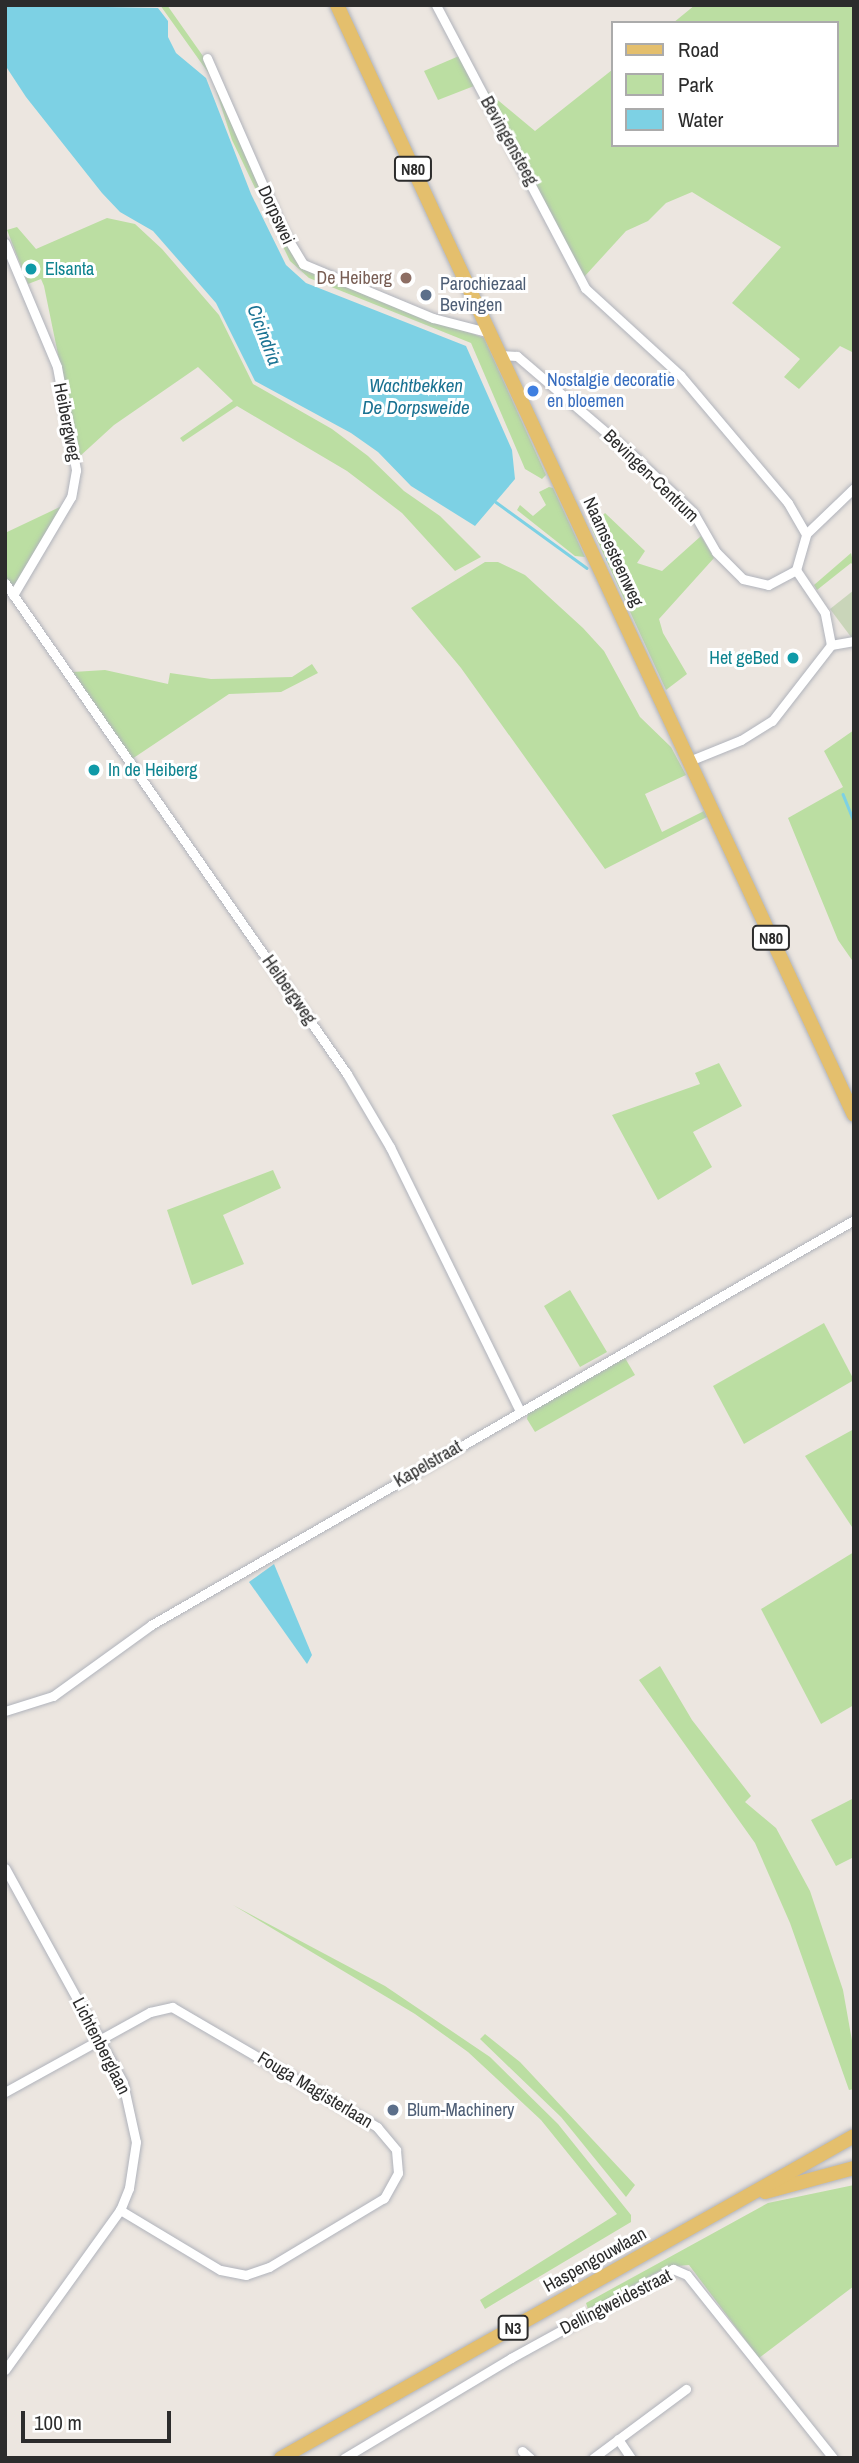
<!DOCTYPE html>
<style>
body{margin:0}
#map{position:relative;width:859px;height:2463px;overflow:hidden;background:#ece6e0;font-family:"Archivo Narrow",sans-serif}
div>[style]{position:absolute}
.green>*{inset:0;background:#bbdea2}
.cemetery>*{inset:0;background:#c9d5b9}
.water>*{inset:0;background:#7dd1e4}
.stream>*{height:2.5px;margin:-1.25px;padding:0 1.25px;transform-origin:1.25px;border-radius:1.25px;background:#7dd1e4}
.roads{filter:drop-shadow(0 0 2px #b0b3bb) drop-shadow(0 0 2px #b0b3bb)}
.minor>*{height:9px;margin:-4.5px;padding:0 4.5px;transform-origin:4.5px;border-radius:4.5px;background:#fff}
.primary>*{height:14px;margin:-7px;padding:0 7px;transform-origin:7px;border-radius:7px;background:#e4bf6d}
.dots>*{width:19px;height:19px;translate:-50% -50%;box-sizing:border-box;border:4px solid #fff;border-radius:50%}
span{translate:-50% -50%;white-space:nowrap;text-align:center;line-height:1.15;-webkit-text-stroke:6px #fff;paint-order:stroke}
.shield-label span{padding:2px 5px;background:#fff;border:2px solid;border-radius:5px;-webkit-text-stroke-width:0}
.shield-label{font-size:16px;color:#2c2c2c;font-weight:700}
.street-label{font-size:18px;color:#2c2c2c}
.culture-label{font-size:18px;color:#0d838f}
.left{translate:0 -50%;text-align:left}
.right{translate:-100% -50%;text-align:right}
.education-label{font-size:18px;color:#785e54}
.service-label{font-size:18px;color:#4e5e75}
.shop-label{font-size:18px;color:#366cbe}
.water-label{font-size:19px;color:#1a7292;font-style:italic}
.frame{position:absolute;inset:0;border:7px solid #2c2c2c;pointer-events:none}
.legend{position:absolute;left:611px;top:21px;width:228px;height:126px;box-sizing:border-box;background:#fff;border:2px solid #ababab;margin:0;padding:9px 12px;list-style:none;font-size:21px;color:#2c2c2c}
.legend li{display:flex;align-items:center;gap:14px;height:35px}
.legend b{width:35px;border:2px solid #ababab}
.scale{position:absolute;left:21px;top:2411px;width:150px;height:32px;box-sizing:border-box;border:4px solid #2c2c2c;border-top:0;padding-left:9px;font-size:21px;line-height:24px;white-space:nowrap;color:#2c2c2c;-webkit-text-stroke:5px #fff;paint-order:stroke}
</style>
<div id="map">
<div class="green">
<i style="clip-path:polygon(160px 5px,167px 5px,217px 76px,247px 158px,297px 261px,326px 280px,484px 338px,546px 475px,542px 479px,525px 469px,471px 343px,309px 278px,290px 261px,232px 140px,212px 78px)"></i>
<i style="clip-path:polygon(695px 5px,854px 7px,854px 353px,840px 346px,799px 389px,784px 377px,800px 359px,732px 303px,781px 247px,692px 192px,666px 203px,648px 221px,626px 231px,584px 277px,487px 91px,535px 131px,612px 70px,612px 145px,836px 145px,836px 23px,673px 23px)"></i>
<i style="clip-path:polygon(459px 56px,474px 86px,438px 100px,424px 71px)"></i>
<i style="clip-path:polygon(107px 218px,135px 224px,162px 249px,219px 315px,253px 384px,332px 429px,368px 456px,404px 491px,440px 516px,481px 557px,455px 571px,402px 513px,347px 471px,237px 406px,183px 442px,180px 438px,233px 401px,198px 367px,114px 425px,79px 457px,44px 286px,41px 279px,28px 284px,7px 230px,17px 227px,36px 249px)"></i>
<i style="clip-path:polygon(549px 487px,553px 488px,585px 557px,575px 556px,517px 510px,520px 505px,533px 516px,546px 505px,539px 492px)"></i>
<i style="clip-path:polygon(62px 506px,15px 585px,11px 585px,5px 576px,5px 533px)"></i>
<i style="clip-path:polygon(605px 513px,645px 551px,637px 563px,662px 571px,701px 536px,714px 558px,659px 619px,663px 633px,687px 674px,666px 690px,591px 527px)"></i>
<i style="clip-path:polygon(851px 553px,854px 566px,851px 563px,817px 590px,814px 585px)"></i>
<i style="clip-path:polygon(485px 562px,498px 562px,525px 575px,583px 628px,604px 651px,640px 717px,671px 747px,686px 775px,645px 794px,662px 832px,704px 811px,707px 817px,605px 869px,461px 668px,411px 608px)"></i>
<i style="clip-path:polygon(312px 664px,318px 673px,281px 692px,229px 694px,132px 759px,73px 672px,105px 670px,168px 684px,170px 673px,211px 679px,292px 677px)"></i>
<i style="clip-path:polygon(854px 730px,854px 963px,838px 940px,788px 818px,843px 787px,824px 751px)"></i>
<i style="clip-path:polygon(719px 1063px,742px 1106px,693px 1132px,712px 1167px,658px 1200px,612px 1115px,700px 1084px,695px 1073px)"></i>
<i style="clip-path:polygon(273px 1170px,281px 1188px,223px 1215px,244px 1264px,192px 1285px,167px 1210px)"></i>
<i style="clip-path:polygon(570px 1290px,607px 1352px,580px 1367px,544px 1306px)"></i>
<i style="clip-path:polygon(824px 1323px,854px 1380px,744px 1444px,713px 1386px)"></i>
<i style="clip-path:polygon(625px 1358px,635px 1375px,535px 1432px,527px 1419px,528px 1413px)"></i>
<i style="clip-path:polygon(854px 1429px,854px 1530px,805px 1456px)"></i>
<i style="clip-path:polygon(854px 1552px,854px 1705px,821px 1724px,761px 1609px)"></i>
<i style="clip-path:polygon(660px 1666px,692px 1720px,751px 1796px,745px 1802px,776px 1828px,810px 1891px,843px 1990px,854px 2052px,854px 2089px,849px 2090px,790px 1923px,755px 1843px,639px 1680px)"></i>
<i style="clip-path:polygon(854px 1798px,854px 1857px,836px 1866px,811px 1820px)"></i>
<i style="clip-path:polygon(233px 1905px,385px 1986px,490px 2057px,558px 2124px,631px 2215px,631px 2222px,485px 2309px,480px 2300px,617px 2214px,541px 2120px,468px 2052px,415px 2014px)"></i>
<i style="clip-path:polygon(485px 2034px,520px 2062px,635px 2185px,626px 2197px,561px 2117px,480px 2039px)"></i>
<i style="clip-path:polygon(854px 2185px,854px 2286px,759px 2358px,689px 2265px,667px 2267px,588px 2309px,586px 2303px,768px 2203px)"></i>
</div>
<div class="cemetery">
<i style="clip-path:polygon(854px 590px,854px 637px,851px 637px,830px 609px)"></i>
</div>
<div class="water">
<i style="clip-path:polygon(5px 5px,158px 8px,168px 21px,168px 37px,176px 53px,206px 78px,251px 194px,286px 265px,306px 283px,466px 346px,512px 450px,515px 479px,475px 526px,411px 486px,378px 452px,351px 433px,255px 381px,216px 303px,153px 231px,120px 212px,102px 193px,26px 97px,5px 65px)"></i>
<i style="clip-path:polygon(274px 1564px,312px 1655px,307px 1664px,249px 1582px)"></i>
</div>
<div class="stream">
<i style="left:496px;top:502px;width:112px;rotate:36deg"></i>
<i style="left:607px;top:559px;width:4px;rotate:-14deg"></i>
<i style="left:843px;top:794px;width:29px;rotate:68deg"></i>
</div>
<div class="roads">
<div class="minor">
<i style="left:436px;top:5px;width:320px;rotate:62.2deg"></i>
<i style="left:585px;top:288px;width:129px;rotate:42.5deg"></i>
<i style="left:680px;top:375px;width:167px;rotate:49.8deg"></i>
<i style="left:788px;top:503px;width:36px;rotate:60deg"></i>
<i style="left:207px;top:58px;width:187px;rotate:66.3deg"></i>
<i style="left:282px;top:229px;width:41px;rotate:59deg"></i>
<i style="left:303px;top:264px;width:141px;rotate:22.6deg"></i>
<i style="left:433px;top:318px;width:59px;rotate:14.7deg"></i>
<i style="left:5px;top:243px;width:134px;rotate:67.2deg"></i>
<i style="left:57px;top:367px;width:105px;rotate:79.5deg"></i>
<i style="left:76px;top:470px;width:27px;rotate:100deg"></i>
<i style="left:71px;top:497px;width:114px;rotate:120.6deg"></i>
<i style="left:500px;top:355px;width:17px;rotate:3deg"></i>
<i style="left:517px;top:356px;width:158px;rotate:40.6deg"></i>
<i style="left:637px;top:459px;width:77px;rotate:43.4deg"></i>
<i style="left:693px;top:512px;width:46px;rotate:60.1deg"></i>
<i style="left:716px;top:552px;width:38px;rotate:45deg"></i>
<i style="left:743px;top:579px;width:26px;rotate:13deg"></i>
<i style="left:768px;top:585px;width:32px;rotate:-28deg"></i>
<i style="left:5px;top:583px;width:598px;rotate:55.14deg"></i>
<i style="left:347px;top:1074px;width:85px;rotate:59.5deg"></i>
<i style="left:390px;top:1147px;width:294px;rotate:63.8deg"></i>
<i style="left:831px;top:645px;width:23px;rotate:-10deg"></i>
<i style="left:689px;top:761px;width:56px;rotate:-22deg"></i>
<i style="left:741px;top:740px;width:36px;rotate:-32deg"></i>
<i style="left:772px;top:721px;width:96px;rotate:-52.2deg"></i>
<i style="left:831px;top:645px;width:33px;rotate:-101deg"></i>
<i style="left:825px;top:613px;width:52px;rotate:-124deg"></i>
<i style="left:796px;top:570px;width:37px;rotate:-74deg"></i>
<i style="left:806px;top:534px;width:66px;rotate:-43.8deg"></i>
<i style="left:5px;top:1711px;width:50px;rotate:-17.4deg"></i>
<i style="left:53px;top:1696px;width:121px;rotate:-35.9deg"></i>
<i style="left:151px;top:1625px;width:811px;rotate:-29.95deg"></i>
<i style="left:5px;top:1868px;width:245px;rotate:61.2deg"></i>
<i style="left:123px;top:2083px;width:60px;rotate:77.6deg"></i>
<i style="left:136px;top:2142px;width:47px;rotate:98.7deg"></i>
<i style="left:129px;top:2188px;width:24px;rotate:112deg"></i>
<i style="left:120px;top:2210px;width:197px;rotate:125.7deg"></i>
<i style="left:5px;top:2092px;width:166px;rotate:-28.9deg"></i>
<i style="left:150px;top:2012px;width:23px;rotate:-13deg"></i>
<i style="left:172px;top:2007px;width:238px;rotate:30.3deg"></i>
<i style="left:377px;top:2127px;width:30px;rotate:50deg"></i>
<i style="left:396px;top:2150px;width:23px;rotate:85deg"></i>
<i style="left:398px;top:2173px;width:29px;rotate:119deg"></i>
<i style="left:384px;top:2198px;width:134px;rotate:149deg"></i>
<i style="left:269px;top:2267px;width:24px;rotate:161deg"></i>
<i style="left:246px;top:2275px;width:26px;rotate:-169deg"></i>
<i style="left:220px;top:2270px;width:117px;rotate:-149deg"></i>
<i style="left:618px;top:2439px;width:23px;rotate:56deg"></i>
<i style="left:522px;top:2451px;width:11px;rotate:41deg"></i>
<i style="left:344px;top:2458px;width:195px;rotate:-30.9deg"></i>
<i style="left:511px;top:2358px;width:185px;rotate:-28.8deg"></i>
<i style="left:673px;top:2269px;width:15px;rotate:23deg"></i>
<i style="left:687px;top:2275px;width:234px;rotate:51.4deg"></i>
<i style="left:593px;top:2458px;width:116px;rotate:-36.6deg"></i>
</div>
<div class="primary">
<i style="left:337px;top:5px;width:1224px;rotate:65.03deg"></i>
<i style="left:765px;top:2192px;width:92px;rotate:-15.1deg"></i>
<i style="left:281px;top:2458px;width:657px;rotate:-29.33deg"></i>
</div>
</div>
<div class="dots">
<i style="left:31px;top:269px;background:#0f9aa8"></i>
<i style="left:406px;top:278px;background:#8d6e63"></i>
<i style="left:426px;top:295px;background:#5c6f8a"></i>
<i style="left:533px;top:391px;background:#3f7fe0"></i>
<i style="left:793px;top:658px;background:#0f9aa8"></i>
<i style="left:94px;top:770px;background:#0f9aa8"></i>
<i style="left:393px;top:2110px;background:#5c6f8a"></i>
</div>
<div class="shield-label">
<span style="left:413px;top:169px">N80</span>
<span style="left:771px;top:938px">N80</span>
<span style="left:513px;top:2328px">N3</span>
</div>
<div class="street-label">
<span style="left:509px;top:141px;rotate:61deg">Bevingensteeg</span>
<span style="left:276px;top:215px;rotate:65deg">Dorpswei</span>
<span style="left:67px;top:422px;rotate:79deg">Heibergweg</span>
<span style="left:651px;top:476px;rotate:44deg">Bevingen-Centrum</span>
<span style="left:613px;top:552px;rotate:65deg">Naamsesteenweg</span>
<span style="left:289px;top:990px;rotate:55deg">Heibergweg</span>
<span style="left:428px;top:1464px;rotate:-30deg">Kapelstraat</span>
<span style="left:101px;top:2046px;rotate:63deg">Lichtenberglaan</span>
<span style="left:315px;top:2090px;rotate:31deg">Fouga Magisterlaan</span>
<span style="left:595px;top:2260px;rotate:-29deg">Haspengouwlaan</span>
<span style="left:616px;top:2302px;rotate:-27deg">Dellingweidestraat</span>
</div>
<div class="culture-label">
<span class="left" style="left:45px;top:269px">Elsanta</span>
<span class="right" style="left:779px;top:658px">Het geBed</span>
<span class="left" style="left:108px;top:770px">In de Heiberg</span>
</div>
<div class="education-label">
<span class="right" style="left:392px;top:278px">De Heiberg</span>
</div>
<div class="service-label">
<span class="left" style="left:440px;top:295px">Parochiezaal<br>Bevingen</span>
<span class="left" style="left:407px;top:2110px">Blum-Machinery</span>
</div>
<div class="shop-label">
<span class="left" style="left:547px;top:391px">Nostalgie decoratie<br>en bloemen</span>
</div>
<div class="water-label">
<span style="left:264px;top:335px;rotate:69deg">Cicindria</span>
<span style="left:416px;top:397px">Wachtbekken<br>De Dorpsweide</span>
</div>
<div class="frame"></div>
<ul class="legend">
<li><b style="height:9px;background:#e4bf6d"></b>Road</li>
<li><b style="height:19px;background:#bbdea2"></b>Park</li>
<li><b style="height:19px;background:#7dd1e4"></b>Water</li>
</ul>
<div class="scale">100 m</div>
</div>
